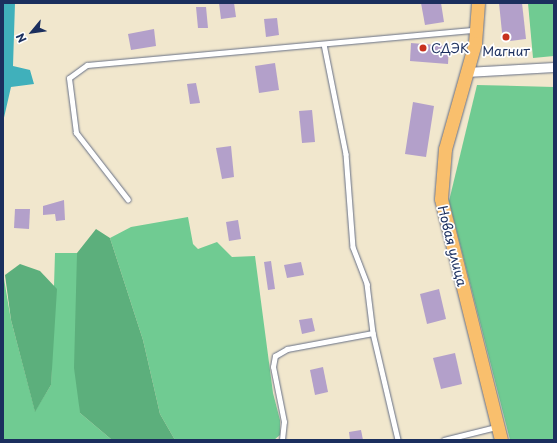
<!DOCTYPE html>
<meta charset="utf-8">
<style>
body{margin:0}
#map{position:relative;width:557px;height:443px;overflow:hidden;background:#f1e7cd;font-family:"Playpen Sans",sans-serif}
div>[style]{position:absolute}
.green>*{inset:0;background:#70cb92}
.forest>*{inset:0;background:#5caf7c}
.water>*{inset:0;background:#40b0bb}
.building>*{inset:0;background:#b3a0ca}
.roads{filter:drop-shadow(0 0 1px #666f85) drop-shadow(0 0 1px #666f85)}
.lane>*{height:4.5px;margin:-2.25px;padding:0 2.25px;transform-origin:2.25px;border-radius:2.25px;background:#fff}
.street>*{height:9px;margin:-4.5px;padding:0 4.5px;transform-origin:4.5px;border-radius:4.5px;background:#fff}
.primary>*{height:13px;margin:-6.5px;padding:0 6.5px;transform-origin:6.5px;border-radius:6.5px;background:#f9bf6d}
.dots>*{width:11px;height:11px;translate:-50% -50%;box-sizing:border-box;border:2px solid #fff;border-radius:50%}
span{translate:-50% -50%;white-space:nowrap;text-align:center;line-height:1.15;-webkit-text-stroke:3.5px #fff;paint-order:stroke}
.poi-label{font-size:13px;color:#1b2f5e}
.left{translate:0 -50%;text-align:left}
.street-label{font-size:13px;color:#1b2f5e}
.frame{position:absolute;inset:0;border:4px solid #1b2f5e;pointer-events:none}
.north{position:absolute;left:12px;top:12px;width:40px;height:40px;-webkit-text-stroke:3px #fff;paint-order:stroke;rotate:241deg;font-size:11px;font-weight:700;line-height:16px;text-align:center;color:#1b2f5e}
.north::after{content:'';display:block;margin:auto;width:14px;height:18px;background:#1b2f5e;clip-path:polygon(50% 0,100% 100%,50% 72%,0 100%)}
</style>
<div id="map">
<div class="green">
<i style="clip-path:polygon(528px 3px,554px 3px,554px 56px,533px 58px)"></i>
<i style="clip-path:polygon(477px 85px,554px 87px,554px 440px,510px 440px,449px 201px)"></i>
<i style="clip-path:polygon(188px 217px,193px 244px,198px 249px,217px 242px,232px 257px,255px 256px,273px 393px,280px 420px,280px 435px,274px 440px,175px 440px,160px 414px,143px 340px,110px 238px,131px 227px)"></i>
<i style="clip-path:polygon(55px 253px,77px 253px,80px 413px,112px 440px,3px 440px,3px 273px,11px 320px,35px 411px,51px 385px)"></i>
</div>
<div class="forest">
<i style="clip-path:polygon(96px 229px,110px 238px,143px 340px,160px 414px,175px 440px,112px 440px,80px 413px,74px 368px,77px 253px)"></i>
<i style="clip-path:polygon(20px 264px,40px 271px,57px 289px,51px 385px,35px 412px,11px 320px,5px 275px)"></i>
</div>
<div class="water">
<i style="clip-path:polygon(3px 3px,15px 3px,13px 66px,30px 70px,34px 84px,11px 87px,3px 122px)"></i>
</div>
<div class="building">
<i style="clip-path:polygon(219px 3px,234px 3px,236px 17px,221px 19px)"></i>
<i style="clip-path:polygon(421px 3px,441px 3px,444px 22px,425px 25px)"></i>
<i style="clip-path:polygon(499px 3px,522px 3px,526px 39px,503px 42px)"></i>
<i style="clip-path:polygon(196px 7px,206px 7px,208px 28px,198px 28px)"></i>
<i style="clip-path:polygon(277px 18px,279px 35px,266px 37px,264px 19px)"></i>
<i style="clip-path:polygon(154px 29px,156px 46px,131px 50px,128px 34px)"></i>
<i style="clip-path:polygon(411px 43px,449px 46px,448px 64px,410px 61px)"></i>
<i style="clip-path:polygon(275px 63px,279px 90px,259px 93px,255px 66px)"></i>
<i style="clip-path:polygon(196px 83px,200px 103px,190px 104px,187px 84px)"></i>
<i style="clip-path:polygon(413px 102px,434px 106px,426px 157px,405px 154px)"></i>
<i style="clip-path:polygon(312px 110px,315px 142px,302px 143px,299px 111px)"></i>
<i style="clip-path:polygon(231px 146px,234px 177px,222px 179px,216px 148px)"></i>
<i style="clip-path:polygon(64px 200px,65px 220px,56px 221px,55px 214px,43px 215px,43px 206px)"></i>
<i style="clip-path:polygon(15px 209px,30px 209px,29px 229px,14px 228px)"></i>
<i style="clip-path:polygon(238px 220px,241px 239px,229px 241px,226px 222px)"></i>
<i style="clip-path:polygon(271px 261px,275px 289px,268px 290px,264px 262px)"></i>
<i style="clip-path:polygon(301px 262px,304px 275px,287px 278px,284px 265px)"></i>
<i style="clip-path:polygon(439px 289px,446px 319px,427px 324px,420px 294px)"></i>
<i style="clip-path:polygon(312px 318px,315px 331px,302px 334px,299px 320px)"></i>
<i style="clip-path:polygon(455px 353px,462px 384px,441px 389px,433px 358px)"></i>
<i style="clip-path:polygon(323px 367px,328px 392px,315px 395px,310px 370px)"></i>
<i style="clip-path:polygon(361px 430px,363px 440px,350px 440px,349px 432px)"></i>
</div>
<div class="roads">
<div class="lane">
<i style="left:324px;top:44px;width:112px;rotate:78.7deg"></i>
<i style="left:346px;top:154px;width:93px;rotate:85.7deg"></i>
<i style="left:353px;top:247px;width:40px;rotate:69deg"></i>
<i style="left:367px;top:284px;width:49px;rotate:83deg"></i>
<i style="left:373px;top:333px;width:110px;rotate:76.8deg"></i>
<i style="left:128px;top:200px;width:85px;rotate:-127.8deg"></i>
<i style="left:76px;top:133px;width:55px;rotate:-97.3deg"></i>
<i style="left:69px;top:78px;width:22px;rotate:-36deg"></i>
<i style="left:87px;top:65px;width:389px;rotate:-5.2deg"></i>
<i style="left:282px;top:440px;width:18px;rotate:-84deg"></i>
<i style="left:284px;top:422px;width:56px;rotate:-101.3deg"></i>
<i style="left:273px;top:367px;width:11px;rotate:-80deg"></i>
<i style="left:275px;top:356px;width:14px;rotate:-30deg"></i>
<i style="left:287px;top:349px;width:87px;rotate:-10.5deg"></i>
<i style="left:444px;top:440px;width:54px;rotate:-14deg"></i>
</div>
<div class="street">
<i style="left:466px;top:72px;width:88px;rotate:-3.3deg"></i>
</div>
<div class="primary">
<i style="left:478px;top:3px;width:40px;rotate:94.3deg"></i>
<i style="left:475px;top:43px;width:110px;rotate:105.8deg"></i>
<i style="left:445px;top:149px;width:50px;rotate:94.6deg"></i>
<i style="left:441px;top:199px;width:248px;rotate:76deg"></i>
</div>
</div>
<div class="dots">
<i style="left:506px;top:37px;background:#c8321e"></i>
<i style="left:423px;top:48px;background:#c8321e"></i>
</div>
<div class="poi-label">
<span class="left" style="left:431px;top:48px">СДЭК</span>
<span style="left:506px;top:51px">Магнит</span>
</div>
<div class="street-label">
<span style="left:452px;top:246px;rotate:76deg">Новая улица</span>
</div>
<div class="frame"></div>
<div class="north">N</div>
</div>
